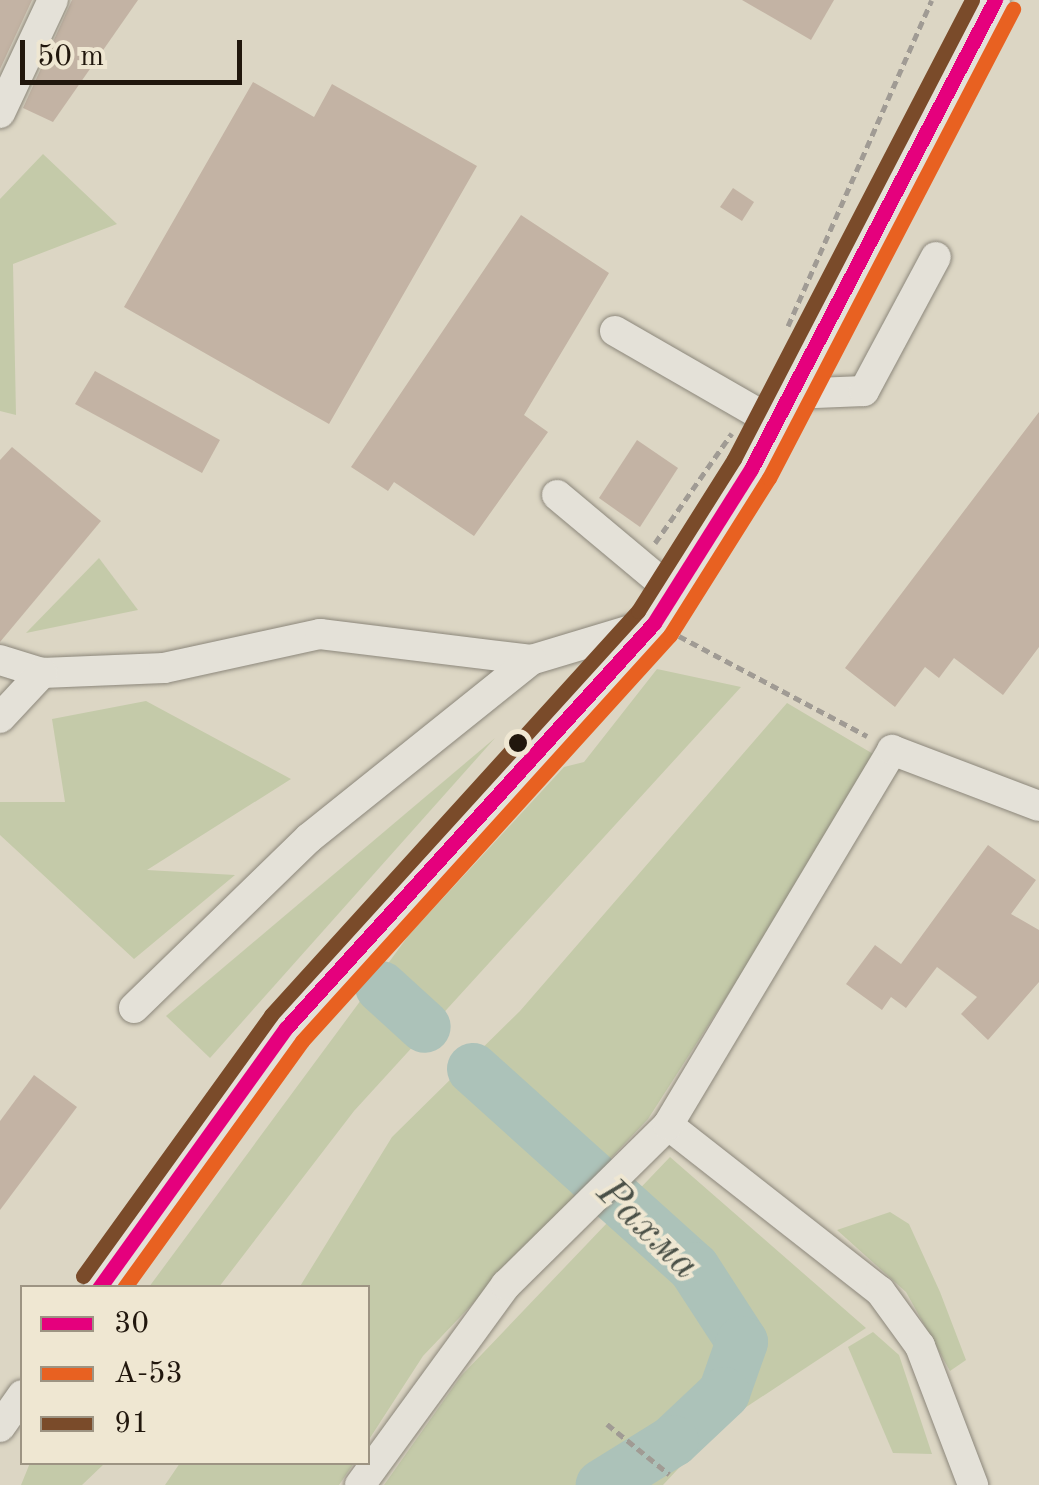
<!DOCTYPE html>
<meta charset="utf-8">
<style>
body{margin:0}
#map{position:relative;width:1039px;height:1485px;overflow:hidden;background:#dcd6c4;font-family:"Old Standard TT",serif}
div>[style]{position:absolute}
.green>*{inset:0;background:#c4caa9}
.river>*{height:52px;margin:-26px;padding:0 26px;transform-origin:26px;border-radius:26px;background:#acc2b9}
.building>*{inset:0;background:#c3b3a4}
.path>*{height:5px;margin-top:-2.5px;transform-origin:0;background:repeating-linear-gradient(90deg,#a09b94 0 8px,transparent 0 13px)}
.roads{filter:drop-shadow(0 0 2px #8c877b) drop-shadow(0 0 2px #8c877b)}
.minor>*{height:30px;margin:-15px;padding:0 15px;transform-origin:15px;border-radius:15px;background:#e4e1d8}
.bus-1>*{height:15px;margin:-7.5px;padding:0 7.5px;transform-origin:7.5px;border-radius:7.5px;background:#e5007d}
.bus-2>*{height:15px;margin:-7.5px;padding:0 7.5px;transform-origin:7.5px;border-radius:7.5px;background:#e86121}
.bus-3>*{height:15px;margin:-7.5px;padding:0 7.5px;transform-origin:7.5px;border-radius:7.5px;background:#7a4b2a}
.dots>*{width:28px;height:28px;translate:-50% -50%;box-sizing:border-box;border:5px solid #efe7d2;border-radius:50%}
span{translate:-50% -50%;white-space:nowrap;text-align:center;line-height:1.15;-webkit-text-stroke:8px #efe7d2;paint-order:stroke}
.water-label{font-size:42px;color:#4a5047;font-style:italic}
.legend{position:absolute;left:20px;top:1285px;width:350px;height:180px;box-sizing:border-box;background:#efe7d2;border:2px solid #9d9483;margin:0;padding:12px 18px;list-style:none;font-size:30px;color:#21170d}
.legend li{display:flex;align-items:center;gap:20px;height:50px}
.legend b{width:50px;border:2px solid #9d9483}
.scale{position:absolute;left:20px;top:40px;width:222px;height:45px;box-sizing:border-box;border:5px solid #21170d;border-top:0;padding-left:12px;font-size:30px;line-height:35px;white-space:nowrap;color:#21170d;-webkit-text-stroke:8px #efe7d2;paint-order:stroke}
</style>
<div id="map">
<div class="green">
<i style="clip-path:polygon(43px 154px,117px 224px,13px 264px,16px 415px,0 411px,0 199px)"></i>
<i style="clip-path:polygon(99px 558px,138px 610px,26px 633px)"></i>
<i style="clip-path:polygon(657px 669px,741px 687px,354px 1111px,219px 1287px,149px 1287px,409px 935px,564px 767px,584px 762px)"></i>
<i style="clip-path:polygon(146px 701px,291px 779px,147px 870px,235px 875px,134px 959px,0 835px,0 802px,65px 802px,52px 719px)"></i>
<i style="clip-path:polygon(787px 703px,880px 758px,648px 1119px,423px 1356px,368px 1441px,368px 1288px,299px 1288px,392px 1137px,520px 1011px)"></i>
<i style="clip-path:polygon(495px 738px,210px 1058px,166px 1016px)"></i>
<i style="clip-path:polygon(670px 1157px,866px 1328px,719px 1425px,663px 1485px,384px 1485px,461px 1376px)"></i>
<i style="clip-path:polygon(890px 1212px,909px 1224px,940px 1292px,966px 1360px,950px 1371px,906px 1292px,837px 1230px)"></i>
<i style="clip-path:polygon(873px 1332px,899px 1355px,932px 1454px,893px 1453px,848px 1347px)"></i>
<i style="clip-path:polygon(30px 1463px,30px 1462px,105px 1463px,82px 1485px,21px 1485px)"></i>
<i style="clip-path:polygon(180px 1463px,180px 1462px,354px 1463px,339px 1485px,165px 1485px)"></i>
</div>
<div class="river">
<i style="left:381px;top:987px;width:59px;rotate:42.3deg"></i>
<i style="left:473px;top:1069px;width:297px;rotate:42deg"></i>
<i style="left:694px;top:1268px;width:88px;rotate:57deg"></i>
<i style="left:742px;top:1342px;width:54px;rotate:109.4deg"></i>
<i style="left:724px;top:1393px;width:70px;rotate:136.7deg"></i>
<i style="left:673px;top:1441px;width:84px;rotate:148.2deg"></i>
</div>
<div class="building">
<i style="clip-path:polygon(0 0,32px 0,0 69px)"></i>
<i style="clip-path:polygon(72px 0,138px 0,53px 122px,23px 108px)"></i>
<i style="clip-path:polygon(742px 0,834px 0,811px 40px)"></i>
<i style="clip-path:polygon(253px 82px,314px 117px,332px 84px,477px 166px,329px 424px,124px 307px)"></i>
<i style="clip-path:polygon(733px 188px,754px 202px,742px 221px,720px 207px)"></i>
<i style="clip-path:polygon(521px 215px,609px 273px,524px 415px,548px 432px,474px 536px,394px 482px,388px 491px,351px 467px)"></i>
<i style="clip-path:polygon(95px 371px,220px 440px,202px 473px,75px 404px)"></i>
<i style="clip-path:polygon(1039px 412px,1039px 647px,1003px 695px,954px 658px,939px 678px,925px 667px,895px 707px,845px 668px)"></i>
<i style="clip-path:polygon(637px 440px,678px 468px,640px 527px,599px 498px)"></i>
<i style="clip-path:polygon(12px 447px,101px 521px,0 642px,0 460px)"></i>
<i style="clip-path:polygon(988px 845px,1036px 880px,1011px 914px,1039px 930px,1039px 982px,988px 1040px,961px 1014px,977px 997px,937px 967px,906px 1008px,891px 997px,882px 1010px,846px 984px,875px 945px,901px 964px)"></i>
<i style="clip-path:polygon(34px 1075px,77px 1107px,0 1210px,0 1121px)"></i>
</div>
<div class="path">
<i style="left:788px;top:326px;width:356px;rotate:-66.2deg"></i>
<i style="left:655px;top:543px;width:134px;rotate:-55deg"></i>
<i style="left:679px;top:636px;width:213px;rotate:28deg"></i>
<i style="left:607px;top:1424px;width:80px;rotate:38.9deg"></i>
</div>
<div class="roads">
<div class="minor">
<i style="left:0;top:113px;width:125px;rotate:-64.9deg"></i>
<i style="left:615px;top:331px;width:185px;rotate:29.9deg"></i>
<i style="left:791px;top:394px;width:73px;rotate:-2.4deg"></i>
<i style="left:864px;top:391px;width:152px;rotate:-61.8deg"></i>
<i style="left:557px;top:495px;width:151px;rotate:39.9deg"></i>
<i style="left:0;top:660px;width:44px;rotate:17.2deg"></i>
<i style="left:42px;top:673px;width:122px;rotate:-2.3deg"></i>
<i style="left:164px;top:668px;width:160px;rotate:-12.3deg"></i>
<i style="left:320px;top:634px;width:213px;rotate:7deg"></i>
<i style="left:531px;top:660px;width:128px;rotate:-16.7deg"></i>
<i style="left:0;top:718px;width:62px;rotate:-47deg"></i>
<i style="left:134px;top:1008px;width:244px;rotate:-44.2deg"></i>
<i style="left:309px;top:838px;width:285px;rotate:-38.7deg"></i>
<i style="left:668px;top:1125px;width:269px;rotate:38.1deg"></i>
<i style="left:880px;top:1291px;width:68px;rotate:54deg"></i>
<i style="left:920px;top:1346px;width:149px;rotate:69.1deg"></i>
<i style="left:99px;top:1288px;width:320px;rotate:-54.3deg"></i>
<i style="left:286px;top:1028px;width:547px;rotate:-47.74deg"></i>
<i style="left:654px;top:623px;width:182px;rotate:-57.8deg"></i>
<i style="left:751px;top:469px;width:529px;rotate:-62.51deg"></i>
<i style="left:0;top:1427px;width:39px;rotate:-55deg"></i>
<i style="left:360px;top:1485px;width:248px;rotate:-53.9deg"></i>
<i style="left:506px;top:1285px;width:228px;rotate:-44.6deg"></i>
<i style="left:668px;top:1125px;width:437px;rotate:-59.1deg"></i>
<i style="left:892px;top:750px;width:157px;rotate:20.9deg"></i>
</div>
</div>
<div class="bus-1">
<i style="left:99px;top:1288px;width:320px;rotate:-54.3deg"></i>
<i style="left:286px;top:1028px;width:547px;rotate:-47.74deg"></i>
<i style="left:654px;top:623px;width:182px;rotate:-57.8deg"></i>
<i style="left:751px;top:469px;width:529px;rotate:-62.51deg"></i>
</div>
<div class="bus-2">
<i style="left:124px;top:1288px;width:304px;rotate:-54.2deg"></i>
<i style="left:302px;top:1041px;width:548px;rotate:-47.81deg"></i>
<i style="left:670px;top:635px;width:186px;rotate:-57.8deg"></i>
<i style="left:769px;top:478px;width:529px;rotate:-62.51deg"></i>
</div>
<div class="bus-3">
<i style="left:83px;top:1276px;width:322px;rotate:-54.2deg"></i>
<i style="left:271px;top:1015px;width:546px;rotate:-47.75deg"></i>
<i style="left:638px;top:611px;width:180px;rotate:-57.7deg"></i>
<i style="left:734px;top:459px;width:517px;rotate:-62.59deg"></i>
</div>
<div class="dots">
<i style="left:518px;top:743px;background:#21170d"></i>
</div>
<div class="water-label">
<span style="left:647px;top:1230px;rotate:44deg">Рахма</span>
</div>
<ul class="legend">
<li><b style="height:12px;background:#e5007d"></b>30</li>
<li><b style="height:12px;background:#e86121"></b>А-53</li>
<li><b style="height:12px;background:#7a4b2a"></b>91</li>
</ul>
<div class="scale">50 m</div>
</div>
